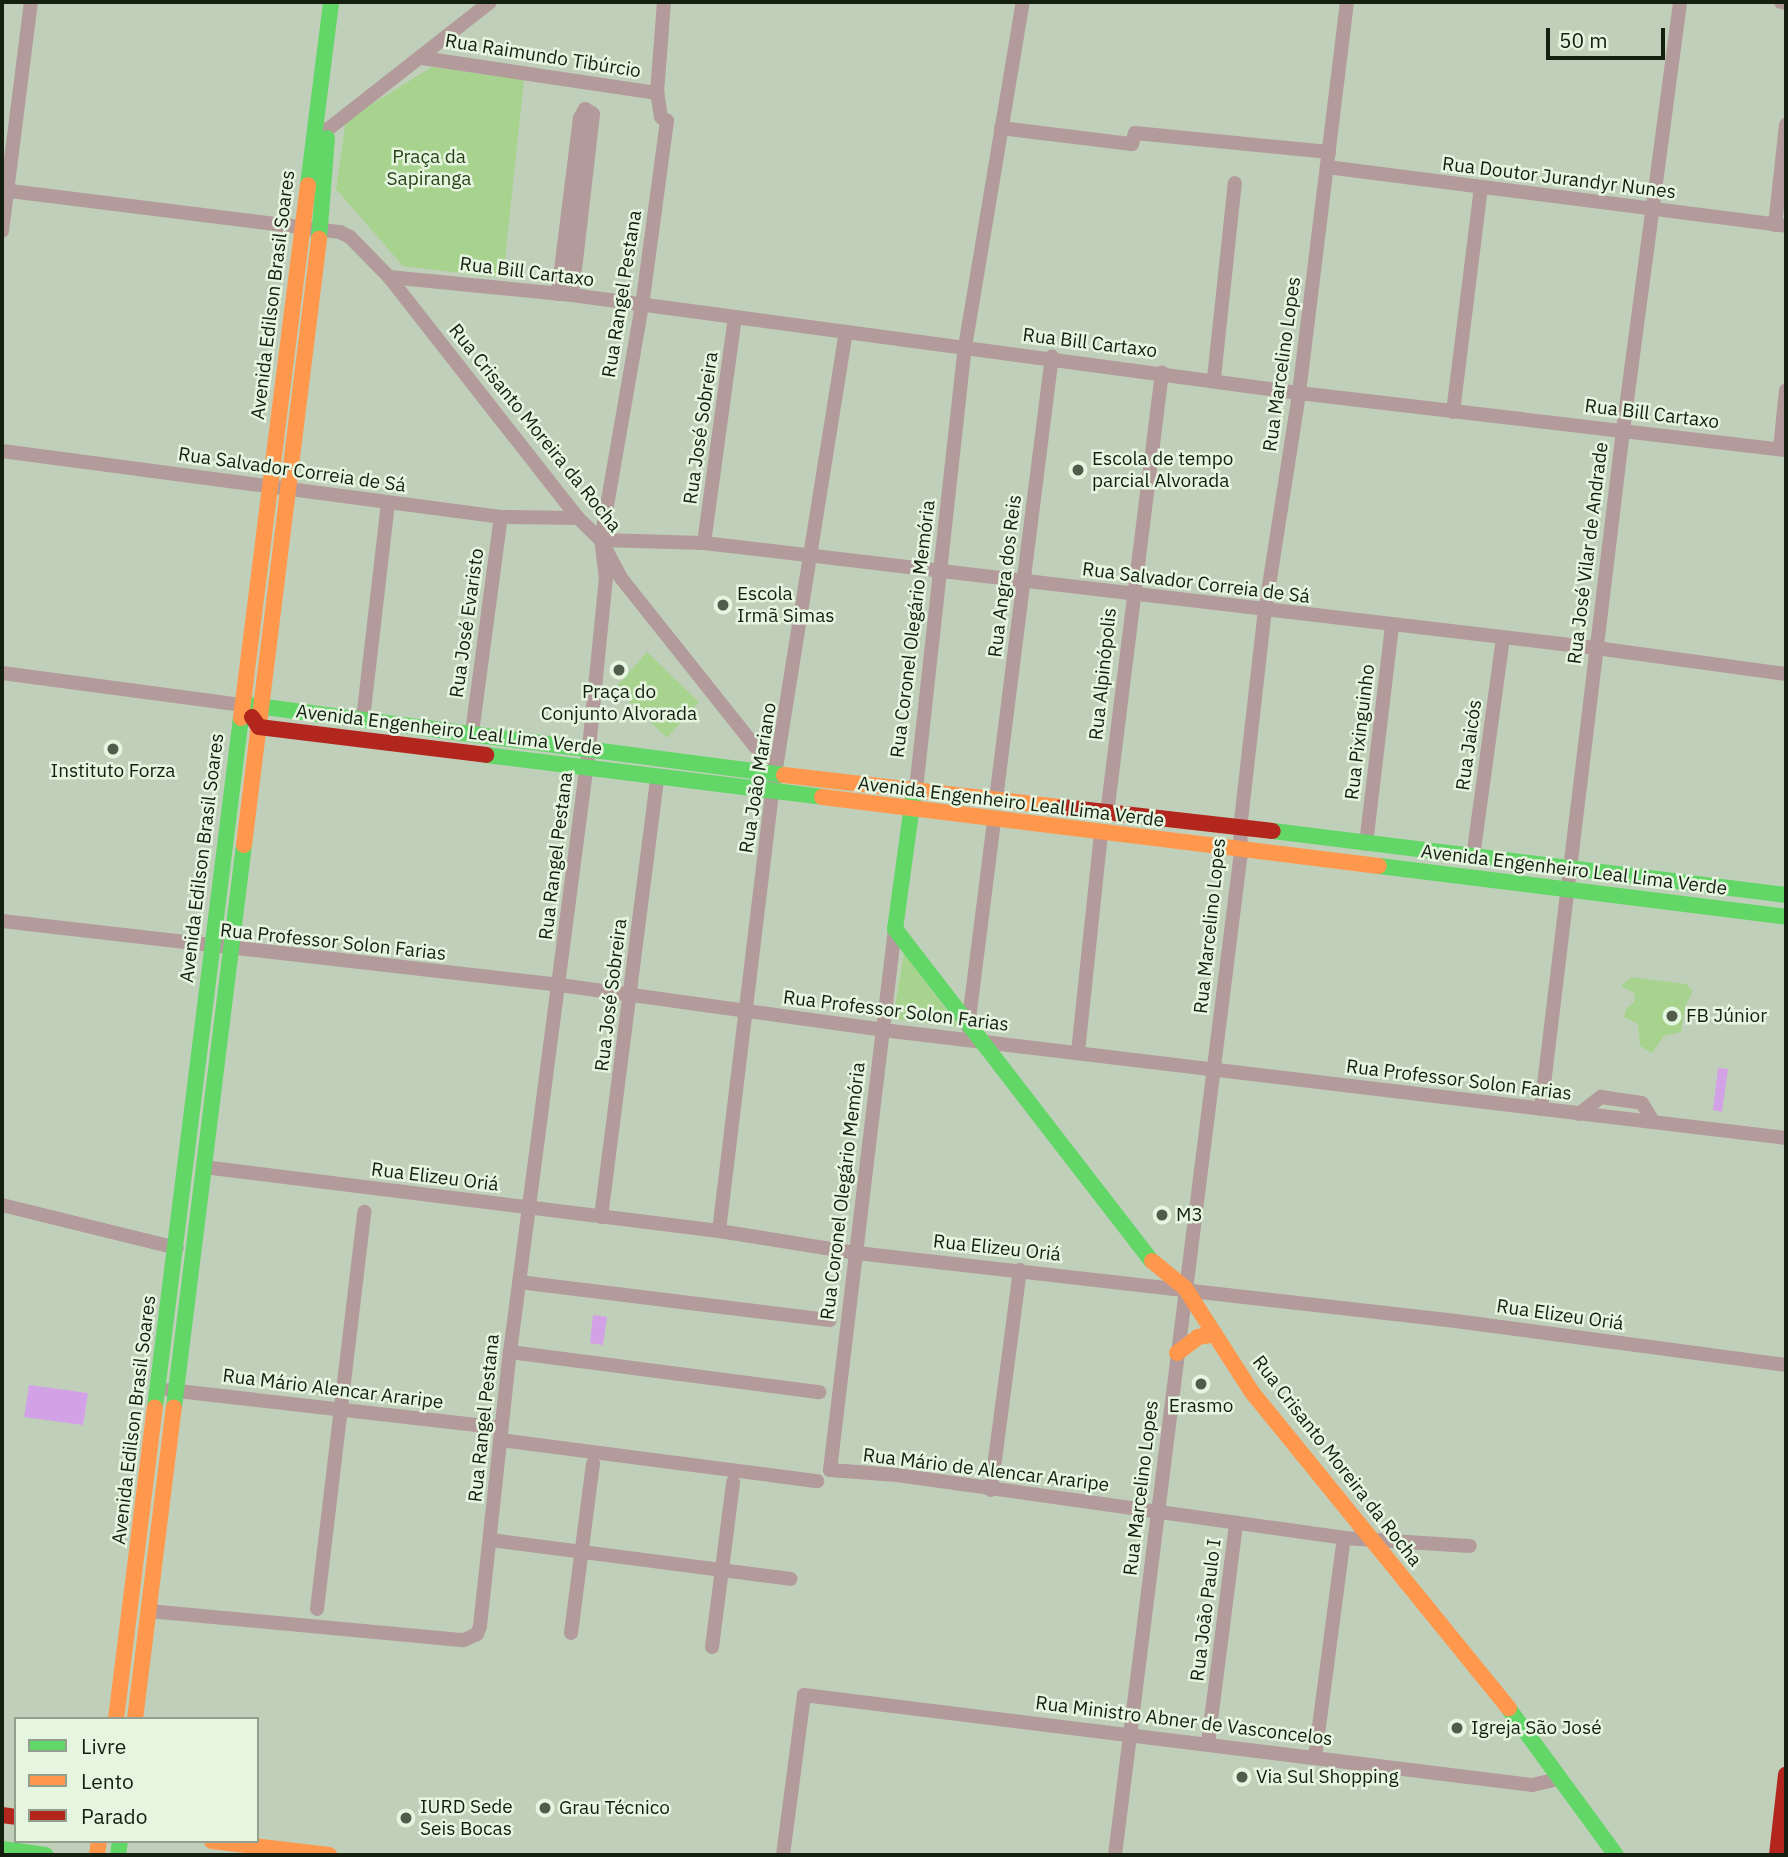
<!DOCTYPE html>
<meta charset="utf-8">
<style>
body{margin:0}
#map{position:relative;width:1788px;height:1857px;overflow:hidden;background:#c0cfb9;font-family:"IBM Plex Sans",sans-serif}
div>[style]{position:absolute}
.green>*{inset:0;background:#a7d38f}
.water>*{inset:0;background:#d3a2e6}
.street>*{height:14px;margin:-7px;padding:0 7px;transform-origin:7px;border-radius:7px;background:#b29b9a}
.fast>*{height:16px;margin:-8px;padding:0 8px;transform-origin:8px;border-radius:8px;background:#63d668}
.slow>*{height:16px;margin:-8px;padding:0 8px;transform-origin:8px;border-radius:8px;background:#ff974d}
.jam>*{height:16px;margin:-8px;padding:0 8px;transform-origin:8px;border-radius:8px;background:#b3261e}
.dots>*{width:19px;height:19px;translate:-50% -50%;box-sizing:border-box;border:4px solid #e6f5e0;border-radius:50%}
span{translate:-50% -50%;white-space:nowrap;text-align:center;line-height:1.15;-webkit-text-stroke:5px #e6f5e0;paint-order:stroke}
.street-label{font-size:19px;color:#141f0f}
.park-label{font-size:19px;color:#284417}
.poi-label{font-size:19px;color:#141f0f}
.left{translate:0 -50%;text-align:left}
.frame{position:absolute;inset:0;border:4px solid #141f0f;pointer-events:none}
.legend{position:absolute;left:14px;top:1717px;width:245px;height:126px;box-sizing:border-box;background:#e6f5e0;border:2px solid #929f8c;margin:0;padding:9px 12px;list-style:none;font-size:21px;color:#141f0f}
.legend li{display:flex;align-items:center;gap:14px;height:35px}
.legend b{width:35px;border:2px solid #929f8c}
.scale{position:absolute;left:1546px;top:28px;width:119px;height:32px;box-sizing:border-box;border:4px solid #141f0f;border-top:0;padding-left:9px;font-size:21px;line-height:24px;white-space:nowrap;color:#141f0f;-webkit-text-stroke:5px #e6f5e0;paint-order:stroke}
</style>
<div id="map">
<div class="green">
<i style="clip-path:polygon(432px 67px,524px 80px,503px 278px,403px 266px,336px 189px,346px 120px)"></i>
<i style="clip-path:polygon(647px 652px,699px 702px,667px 738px,615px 688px)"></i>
<i style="clip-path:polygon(904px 953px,959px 1027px,893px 1019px)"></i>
<i style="clip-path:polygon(1631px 977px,1686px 984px,1693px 991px,1685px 1007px,1681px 1032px,1664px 1036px,1652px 1053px,1640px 1046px,1638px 1024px,1624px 1017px,1626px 1009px,1635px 1001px,1634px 993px,1621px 986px)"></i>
</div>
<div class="water">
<i style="clip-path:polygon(1718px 1068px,1728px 1069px,1722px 1112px,1713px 1110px)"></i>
<i style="clip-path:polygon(593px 1315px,607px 1317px,603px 1345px,590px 1343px)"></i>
<i style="clip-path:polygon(29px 1385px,88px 1393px,83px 1425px,24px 1417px)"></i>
</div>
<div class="street">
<i style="left:1781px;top:2px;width:5px;rotate:11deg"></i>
<i style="left:422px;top:58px;width:238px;rotate:8.5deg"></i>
<i style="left:1001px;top:128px;width:132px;rotate:7deg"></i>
<i style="left:1132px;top:144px;width:11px;rotate:-75deg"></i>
<i style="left:1135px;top:133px;width:195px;rotate:5.6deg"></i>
<i style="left:315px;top:129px;width:12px;rotate:5deg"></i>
<i style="left:327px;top:130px;width:207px;rotate:-38.1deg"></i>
<i style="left:1327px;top:167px;width:463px;rotate:7.3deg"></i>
<i style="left:2px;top:190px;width:341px;rotate:7.1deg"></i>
<i style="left:340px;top:232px;width:11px;rotate:27deg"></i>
<i style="left:350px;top:237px;width:56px;rotate:45.7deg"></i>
<i style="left:389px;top:277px;width:306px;rotate:51.9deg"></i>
<i style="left:578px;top:518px;width:32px;rotate:44deg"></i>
<i style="left:601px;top:540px;width:43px;rotate:62.2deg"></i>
<i style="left:621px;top:578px;width:251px;rotate:51.5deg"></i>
<i style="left:1775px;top:225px;width:101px;rotate:-83.7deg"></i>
<i style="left:2px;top:231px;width:231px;rotate:-82.8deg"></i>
<i style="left:389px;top:277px;width:184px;rotate:5.6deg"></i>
<i style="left:572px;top:295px;width:734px;rotate:7.68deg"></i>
<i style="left:1299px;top:393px;width:490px;rotate:6.7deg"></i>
<i style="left:558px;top:294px;width:177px;rotate:-82.9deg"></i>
<i style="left:580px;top:118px;width:10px;rotate:-61deg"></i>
<i style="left:585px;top:109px;width:9px;rotate:32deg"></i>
<i style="left:593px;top:114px;width:182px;rotate:96.6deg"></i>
<i style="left:1214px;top:378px;width:196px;rotate:-83.9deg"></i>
<i style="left:1453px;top:412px;width:226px;rotate:-82.9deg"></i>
<i style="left:1780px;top:449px;width:59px;rotate:-84.2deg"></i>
<i style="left:2px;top:451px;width:503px;rotate:7.53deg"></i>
<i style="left:501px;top:517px;width:77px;rotate:0.7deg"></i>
<i style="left:601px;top:540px;width:103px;rotate:1.7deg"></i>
<i style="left:704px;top:543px;width:898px;rotate:6.71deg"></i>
<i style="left:1596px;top:648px;width:192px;rotate:7.8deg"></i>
<i style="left:704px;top:543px;width:227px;rotate:-82.2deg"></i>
<i style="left:2px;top:673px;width:243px;rotate:7.6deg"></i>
<i style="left:363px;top:719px;width:217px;rotate:-83.4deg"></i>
<i style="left:472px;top:733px;width:218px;rotate:-82.4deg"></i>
<i style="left:916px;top:789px;width:445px;rotate:-83.7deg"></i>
<i style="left:965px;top:347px;width:350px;rotate:-80.5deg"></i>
<i style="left:996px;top:799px;width:446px;rotate:-82.8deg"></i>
<i style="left:1107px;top:814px;width:445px;rotate:-82.9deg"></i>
<i style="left:1366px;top:844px;width:221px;rotate:-83.2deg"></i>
<i style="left:1473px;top:857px;width:221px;rotate:-82.2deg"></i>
<i style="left:2px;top:921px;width:562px;rotate:6.54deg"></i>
<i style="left:560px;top:985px;width:326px;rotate:7.9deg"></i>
<i style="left:883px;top:1030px;width:909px;rotate:6.82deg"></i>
<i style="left:895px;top:929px;width:545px;rotate:96.85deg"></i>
<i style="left:830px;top:1470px;width:67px;rotate:4.3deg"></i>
<i style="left:897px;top:1475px;width:451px;rotate:8deg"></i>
<i style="left:1344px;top:1538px;width:126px;rotate:3.6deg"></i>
<i style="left:968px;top:1027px;width:209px;rotate:-82.8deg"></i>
<i style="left:1078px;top:1052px;width:220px;rotate:-84deg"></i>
<i style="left:1541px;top:1109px;width:684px;rotate:-83.11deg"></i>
<i style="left:1623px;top:430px;width:432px;rotate:-82.4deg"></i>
<i style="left:1579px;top:1114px;width:28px;rotate:-38deg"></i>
<i style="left:1601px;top:1097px;width:41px;rotate:8.3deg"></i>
<i style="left:1642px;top:1103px;width:21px;rotate:59deg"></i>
<i style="left:204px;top:1167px;width:519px;rotate:7.08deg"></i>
<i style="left:719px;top:1231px;width:140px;rotate:9.1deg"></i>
<i style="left:857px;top:1253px;width:603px;rotate:6.48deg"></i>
<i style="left:1456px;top:1321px;width:333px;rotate:7.6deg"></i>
<i style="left:2px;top:1205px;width:180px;rotate:13.8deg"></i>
<i style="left:601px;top:1217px;width:444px;rotate:-82.7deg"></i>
<i style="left:719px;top:1231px;width:441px;rotate:-83.1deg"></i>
<i style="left:772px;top:793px;width:466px;rotate:-80.9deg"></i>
<i style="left:519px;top:1282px;width:313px;rotate:7deg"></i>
<i style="left:510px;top:1352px;width:312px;rotate:7.4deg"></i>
<i style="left:169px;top:1390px;width:334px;rotate:6.5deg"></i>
<i style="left:500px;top:1440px;width:320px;rotate:7.4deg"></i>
<i style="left:991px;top:1490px;width:222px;rotate:-82.5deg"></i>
<i style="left:491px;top:1540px;width:302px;rotate:7.4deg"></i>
<i style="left:317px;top:1609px;width:400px;rotate:-83.2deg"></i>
<i style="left:149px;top:1611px;width:316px;rotate:5.3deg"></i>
<i style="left:464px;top:1640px;width:14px;rotate:-25deg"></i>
<i style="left:477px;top:1634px;width:9px;rotate:-69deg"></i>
<i style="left:480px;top:1626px;width:276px;rotate:-83.8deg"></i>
<i style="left:510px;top:1352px;width:609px;rotate:-82.55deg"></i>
<i style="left:589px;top:748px;width:170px;rotate:-84.3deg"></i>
<i style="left:606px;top:579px;width:39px;rotate:-97deg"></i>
<i style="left:601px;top:540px;width:238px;rotate:-80.1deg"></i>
<i style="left:642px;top:306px;width:187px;rotate:-82.3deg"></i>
<i style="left:667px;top:121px;width:7px;rotate:-146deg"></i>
<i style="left:661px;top:117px;width:24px;rotate:-99deg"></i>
<i style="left:657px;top:93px;width:91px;rotate:-85.6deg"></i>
<i style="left:571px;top:1633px;width:171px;rotate:-82.6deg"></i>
<i style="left:712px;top:1647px;width:166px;rotate:-82.7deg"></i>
<i style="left:1208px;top:1743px;width:222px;rotate:-82.7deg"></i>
<i style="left:1315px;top:1757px;width:221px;rotate:-82.5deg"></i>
<i style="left:783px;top:1855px;width:161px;rotate:-82.5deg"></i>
<i style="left:804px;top:1695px;width:734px;rotate:7.05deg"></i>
<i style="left:1532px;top:1785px;width:27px;rotate:-13deg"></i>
<i style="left:1115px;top:1855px;width:1011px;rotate:-82.84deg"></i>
<i style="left:1241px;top:852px;width:23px;rotate:-92deg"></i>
<i style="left:1240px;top:829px;width:219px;rotate:-83.5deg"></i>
<i style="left:1265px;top:611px;width:221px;rotate:-81.1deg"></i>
<i style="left:1299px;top:393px;width:394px;rotate:-83deg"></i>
</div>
<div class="fast">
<i style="left:308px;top:185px;width:184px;rotate:-82.8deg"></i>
<i style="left:319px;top:239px;width:101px;rotate:-85.5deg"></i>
<i style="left:249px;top:705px;width:540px;rotate:7.45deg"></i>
<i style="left:486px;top:755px;width:339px;rotate:7.1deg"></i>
<i style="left:913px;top:798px;width:132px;rotate:97.8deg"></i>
<i style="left:895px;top:929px;width:420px;rotate:52.3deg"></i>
<i style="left:1273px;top:831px;width:517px;rotate:7.11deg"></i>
<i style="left:1379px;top:866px;width:410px;rotate:7.1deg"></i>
<i style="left:155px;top:1407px;width:694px;rotate:-82.89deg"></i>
<i style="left:174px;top:1407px;width:566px;rotate:-82.9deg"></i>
<i style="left:1509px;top:1709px;width:181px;rotate:53.8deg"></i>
<i style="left:2px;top:1849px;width:44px;rotate:7.8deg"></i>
<i style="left:118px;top:1855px;width:14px;rotate:-82deg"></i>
</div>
<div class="slow">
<i style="left:241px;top:718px;width:537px;rotate:-82.84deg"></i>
<i style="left:784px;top:775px;width:280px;rotate:6.6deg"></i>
<i style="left:822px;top:797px;width:561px;rotate:7.06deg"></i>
<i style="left:244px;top:845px;width:611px;rotate:-82.94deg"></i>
<i style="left:1152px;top:1261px;width:43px;rotate:39.3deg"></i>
<i style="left:1185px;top:1288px;width:122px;rotate:57.3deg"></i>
<i style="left:1251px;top:1391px;width:409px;rotate:50.9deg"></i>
<i style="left:1177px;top:1353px;width:26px;rotate:-37deg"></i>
<i style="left:1198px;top:1337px;width:17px;rotate:-10deg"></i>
<i style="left:116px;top:1719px;width:314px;rotate:-82.9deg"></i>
<i style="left:135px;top:1719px;width:314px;rotate:-82.9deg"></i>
<i style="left:212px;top:1841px;width:118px;rotate:6.8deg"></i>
<i style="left:97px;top:1855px;width:14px;rotate:-82deg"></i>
</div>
<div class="jam">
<i style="left:252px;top:717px;width:12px;rotate:55deg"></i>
<i style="left:259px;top:727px;width:229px;rotate:7deg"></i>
<i style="left:1062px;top:807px;width:212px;rotate:6.5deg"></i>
<i style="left:2px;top:1815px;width:14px;rotate:8deg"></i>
<i style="left:1777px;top:1855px;width:81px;rotate:-83.6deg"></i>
</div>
<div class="dots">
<i style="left:1078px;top:470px;background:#505d4a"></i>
<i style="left:723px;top:605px;background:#505d4a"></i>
<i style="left:619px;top:670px;background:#505d4a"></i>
<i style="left:113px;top:749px;background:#505d4a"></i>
<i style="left:1672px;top:1016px;background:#505d4a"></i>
<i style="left:1162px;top:1215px;background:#505d4a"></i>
<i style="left:1201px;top:1384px;background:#505d4a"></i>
<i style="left:1457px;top:1728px;background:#505d4a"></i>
<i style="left:1242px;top:1777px;background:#505d4a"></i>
<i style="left:545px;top:1808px;background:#505d4a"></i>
<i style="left:406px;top:1818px;background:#505d4a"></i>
</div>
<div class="street-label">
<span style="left:543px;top:56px;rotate:9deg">Rua Raimundo Tibúrcio</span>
<span style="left:1559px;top:178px;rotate:7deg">Rua Doutor Jurandyr Nunes</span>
<span style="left:527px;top:272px;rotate:7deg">Rua Bill Cartaxo</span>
<span style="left:622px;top:294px;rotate:-81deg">Rua Rangel Pestana</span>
<span style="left:273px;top:295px;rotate:-83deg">Avenida Edilson Brasil Soares</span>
<span style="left:1090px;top:343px;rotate:7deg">Rua Bill Cartaxo</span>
<span style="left:1282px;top:364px;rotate:-82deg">Rua Marcelino Lopes</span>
<span style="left:1652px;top:414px;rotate:7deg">Rua Bill Cartaxo</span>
<span style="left:535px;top:428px;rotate:51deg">Rua Crisanto Moreira da Rocha</span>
<span style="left:701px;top:428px;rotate:-82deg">Rua José Sobreira</span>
<span style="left:292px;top:470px;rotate:8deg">Rua Salvador Correia de Sá</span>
<span style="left:1588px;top:553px;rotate:-83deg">Rua José Vilar de Andrade</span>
<span style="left:1005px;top:576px;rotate:-83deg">Rua Angra dos Reis</span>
<span style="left:1196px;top:583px;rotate:7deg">Rua Salvador Correia de Sá</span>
<span style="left:467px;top:623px;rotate:-82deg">Rua José Evaristo</span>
<span style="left:913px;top:629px;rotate:-83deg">Rua Coronel Olegário Memória</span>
<span style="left:1103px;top:674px;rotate:-84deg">Rua Alpinópolis</span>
<span style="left:449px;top:730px;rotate:7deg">Avenida Engenheiro Leal Lima Verde</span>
<span style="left:1360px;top:732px;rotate:-83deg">Rua Pixinguinho</span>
<span style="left:1469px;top:745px;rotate:-82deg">Rua Jaicós</span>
<span style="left:758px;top:778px;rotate:-81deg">Rua João Mariano</span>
<span style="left:1011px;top:802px;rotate:7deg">Avenida Engenheiro Leal Lima Verde</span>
<span style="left:556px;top:856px;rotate:-83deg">Rua Rangel Pestana</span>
<span style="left:202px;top:858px;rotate:-83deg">Avenida Edilson Brasil Soares</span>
<span style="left:1574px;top:870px;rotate:7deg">Avenida Engenheiro Leal Lima Verde</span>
<span style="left:1210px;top:926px;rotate:-84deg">Rua Marcelino Lopes</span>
<span style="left:333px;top:942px;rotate:6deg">Rua Professor Solon Farias</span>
<span style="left:611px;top:995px;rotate:-83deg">Rua José Sobreira</span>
<span style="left:896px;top:1011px;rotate:7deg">Rua Professor Solon Farias</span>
<span style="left:1459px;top:1080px;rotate:7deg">Rua Professor Solon Farias</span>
<span style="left:435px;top:1177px;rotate:7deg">Rua Elizeu Oriá</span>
<span style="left:843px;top:1191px;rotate:-83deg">Rua Coronel Olegário Memória</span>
<span style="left:997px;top:1248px;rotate:6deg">Rua Elizeu Oriá</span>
<span style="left:1560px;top:1315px;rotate:8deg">Rua Elizeu Oriá</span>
<span style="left:333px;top:1389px;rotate:7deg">Rua Mário Alencar Araripe</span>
<span style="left:484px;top:1418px;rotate:-84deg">Rua Rangel Pestana</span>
<span style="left:134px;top:1420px;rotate:-83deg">Avenida Edilson Brasil Soares</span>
<span style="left:1337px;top:1461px;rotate:52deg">Rua Crisanto Moreira da Rocha</span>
<span style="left:986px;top:1470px;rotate:7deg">Rua Mário de Alencar Araripe</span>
<span style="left:1141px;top:1488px;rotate:-83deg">Rua Marcelino Lopes</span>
<span style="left:1206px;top:1610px;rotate:-83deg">Rua João Paulo I</span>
<span style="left:1184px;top:1721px;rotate:7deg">Rua Ministro Abner de Vasconcelos</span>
</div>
<div class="park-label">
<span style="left:429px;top:168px">Praça da<br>Sapiranga</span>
</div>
<div class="poi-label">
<span class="left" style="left:1092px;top:470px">Escola de tempo<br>parcial Alvorada</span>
<span class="left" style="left:737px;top:605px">Escola<br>Irmã Simas</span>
<span style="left:619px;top:703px">Praça do<br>Conjunto Alvorada</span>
<span style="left:113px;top:771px">Instituto Forza</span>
<span class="left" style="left:1686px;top:1016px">FB Júnior</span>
<span class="left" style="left:1176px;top:1215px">M3</span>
<span style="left:1201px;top:1406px">Erasmo</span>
<span class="left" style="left:1471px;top:1728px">Igreja São José</span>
<span class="left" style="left:1256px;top:1777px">Via Sul Shopping</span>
<span class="left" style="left:420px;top:1818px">IURD Sede<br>Seis Bocas</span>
<span class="left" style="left:559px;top:1808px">Grau Técnico</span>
</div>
<div class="frame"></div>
<ul class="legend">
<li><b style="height:9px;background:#63d668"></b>Livre</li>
<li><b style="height:9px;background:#ff974d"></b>Lento</li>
<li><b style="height:9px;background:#b3261e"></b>Parado</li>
</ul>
<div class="scale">50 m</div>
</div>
